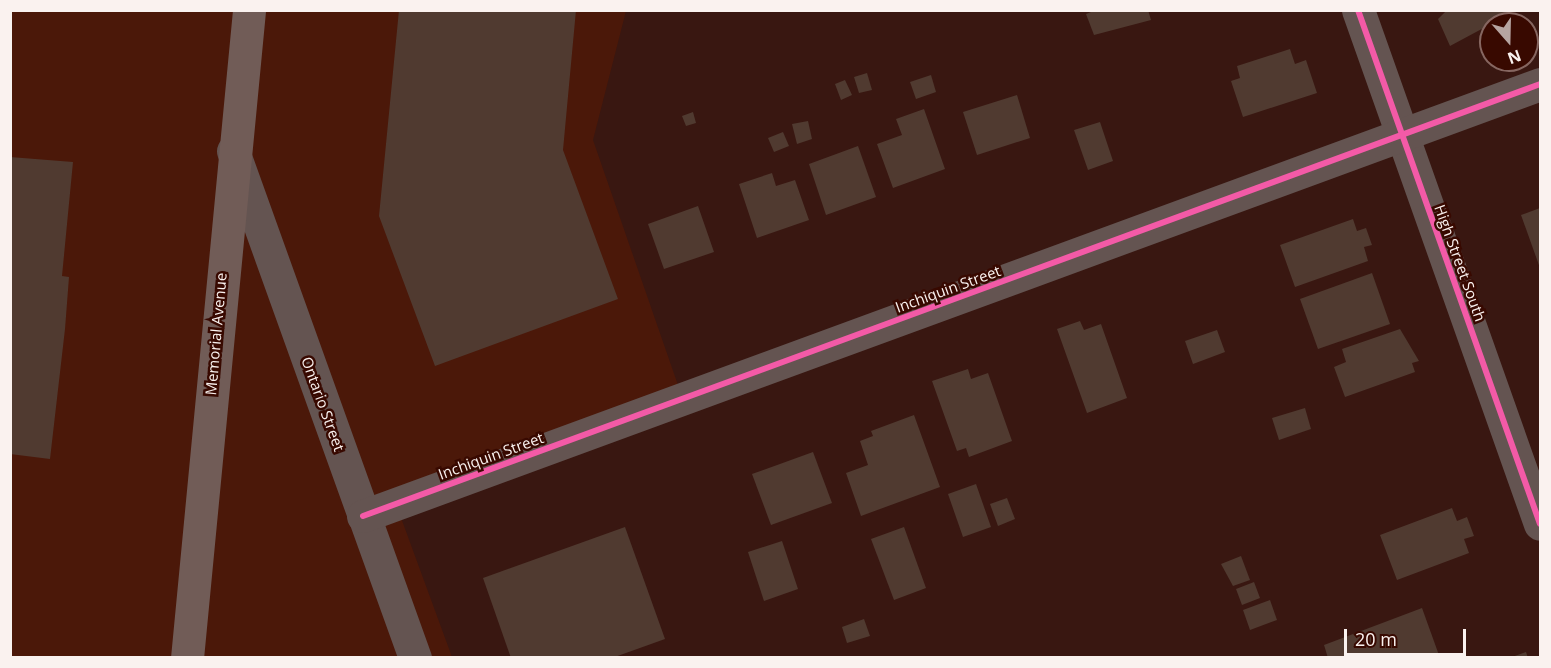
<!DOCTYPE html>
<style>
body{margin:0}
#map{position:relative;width:1551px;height:668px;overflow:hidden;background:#391711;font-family:"Open Sans",sans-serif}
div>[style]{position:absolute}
.built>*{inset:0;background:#4b1809}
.building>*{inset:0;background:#503a30}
.minor>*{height:33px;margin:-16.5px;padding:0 16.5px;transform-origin:16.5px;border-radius:16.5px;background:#645451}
.major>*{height:33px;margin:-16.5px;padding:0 16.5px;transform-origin:16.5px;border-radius:16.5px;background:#715c57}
.cycleway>*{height:6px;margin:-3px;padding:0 3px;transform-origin:3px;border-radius:3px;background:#f35aa7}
span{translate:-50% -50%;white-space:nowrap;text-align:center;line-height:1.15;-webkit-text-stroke:5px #380900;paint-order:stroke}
.street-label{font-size:15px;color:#faf2ef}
.frame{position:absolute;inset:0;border:12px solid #faf2ef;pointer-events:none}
.north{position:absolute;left:1479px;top:12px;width:60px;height:60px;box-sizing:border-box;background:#380900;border:2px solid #866660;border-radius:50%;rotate:160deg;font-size:16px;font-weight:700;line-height:24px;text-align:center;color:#faf2ef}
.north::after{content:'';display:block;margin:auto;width:21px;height:27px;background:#b6a5a1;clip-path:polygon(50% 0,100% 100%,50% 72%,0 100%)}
.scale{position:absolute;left:1344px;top:629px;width:122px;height:27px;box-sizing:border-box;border:3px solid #faf2ef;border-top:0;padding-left:8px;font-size:18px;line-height:21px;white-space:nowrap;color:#faf2ef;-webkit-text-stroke:4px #380900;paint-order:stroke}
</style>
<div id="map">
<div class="built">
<i style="clip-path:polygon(10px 11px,626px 11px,593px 140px,688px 414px,400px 515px,452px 657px,11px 657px)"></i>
</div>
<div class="building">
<i style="clip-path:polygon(399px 10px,576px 10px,563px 150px,618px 299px,435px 366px,379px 216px)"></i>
<i style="clip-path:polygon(1096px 10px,1148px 10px,1151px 20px,1094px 35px,1086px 14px)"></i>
<i style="clip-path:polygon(1447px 10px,1508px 10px,1512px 20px,1491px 24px,1450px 46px,1438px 19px)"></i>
<i style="clip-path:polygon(1290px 49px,1295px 64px,1306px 60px,1317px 93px,1243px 117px,1231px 81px,1240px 78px,1237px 66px)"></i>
<i style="clip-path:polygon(867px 73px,872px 90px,859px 93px,854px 77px)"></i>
<i style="clip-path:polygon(931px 75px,936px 92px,916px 99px,910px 82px)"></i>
<i style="clip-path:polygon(845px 80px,852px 95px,841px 100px,835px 84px)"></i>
<i style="clip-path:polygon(1017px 95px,1030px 138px,977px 155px,963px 112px)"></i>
<i style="clip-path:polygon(924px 109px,945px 169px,893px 188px,877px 144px,902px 135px,896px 119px)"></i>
<i style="clip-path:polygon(693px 112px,696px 123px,686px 126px,682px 116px)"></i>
<i style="clip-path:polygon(808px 121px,812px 139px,797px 144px,792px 124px)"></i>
<i style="clip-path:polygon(1100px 122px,1113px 161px,1088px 170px,1074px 130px)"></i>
<i style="clip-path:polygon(783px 132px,789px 146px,774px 152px,768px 138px)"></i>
<i style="clip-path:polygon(858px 146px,876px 197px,826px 215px,809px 164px)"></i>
<i style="clip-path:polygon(10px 157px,73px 162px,62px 276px,69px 277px,65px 329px,50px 459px,10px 454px)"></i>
<i style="clip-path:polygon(772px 173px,776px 186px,795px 180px,809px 220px,757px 238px,739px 184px)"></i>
<i style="clip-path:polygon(698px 206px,714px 252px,664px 269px,648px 224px)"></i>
<i style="clip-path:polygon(1540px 208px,1540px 268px,1521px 215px)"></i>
<i style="clip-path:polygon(1353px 219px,1357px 231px,1366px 228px,1372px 245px,1364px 247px,1368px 261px,1295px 287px,1280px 245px)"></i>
<i style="clip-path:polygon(1372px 273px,1390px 324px,1318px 349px,1300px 299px)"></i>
<i style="clip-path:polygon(1080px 321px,1084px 330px,1101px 324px,1127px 398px,1087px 413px,1057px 329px)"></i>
<i style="clip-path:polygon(1400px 329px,1419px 361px,1412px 363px,1415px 372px,1345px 397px,1334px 367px,1346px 362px,1342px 349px)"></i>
<i style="clip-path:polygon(1217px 330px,1225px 352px,1193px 364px,1185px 341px)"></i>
<i style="clip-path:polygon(968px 369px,971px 379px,988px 373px,1012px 441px,969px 457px,966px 448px,957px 451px,932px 381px)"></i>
<i style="clip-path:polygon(1305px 408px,1311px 429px,1279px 440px,1272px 418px)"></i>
<i style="clip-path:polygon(914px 415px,940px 487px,861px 516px,846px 473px,868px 465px,860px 441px,873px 436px,871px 431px)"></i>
<i style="clip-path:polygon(813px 452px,832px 503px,771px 525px,752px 474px)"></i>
<i style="clip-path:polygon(976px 484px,991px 527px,963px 537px,948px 494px)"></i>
<i style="clip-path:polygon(1007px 498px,1015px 519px,998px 526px,990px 504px)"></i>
<i style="clip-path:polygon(1452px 508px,1457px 521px,1467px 517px,1474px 536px,1464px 539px,1469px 553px,1397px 580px,1380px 535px)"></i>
<i style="clip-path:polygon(625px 527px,665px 639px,612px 658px,511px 658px,483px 578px)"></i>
<i style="clip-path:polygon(904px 527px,926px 588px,894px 600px,871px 539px)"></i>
<i style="clip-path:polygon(782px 541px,798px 589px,764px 601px,748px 552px)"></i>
<i style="clip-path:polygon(1241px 556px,1250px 580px,1233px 586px,1221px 564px)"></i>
<i style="clip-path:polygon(1254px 582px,1260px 598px,1242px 605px,1236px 589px)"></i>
<i style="clip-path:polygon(1270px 600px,1277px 620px,1250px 630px,1243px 610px)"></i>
<i style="clip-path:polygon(1422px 608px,1440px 658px,1328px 658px,1324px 645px)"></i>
<i style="clip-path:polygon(864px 619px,870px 636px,847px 643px,842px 627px)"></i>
<i style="clip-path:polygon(1526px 652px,1528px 658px,1512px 658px,1512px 657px)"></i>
</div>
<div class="minor">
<i style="left:1358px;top:10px;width:545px;rotate:70.5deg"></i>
<i style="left:233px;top:151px;width:539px;rotate:70.25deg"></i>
<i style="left:363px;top:516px;width:1254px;rotate:-20.15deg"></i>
</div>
<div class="major">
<i style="left:187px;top:658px;width:651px;rotate:-84.53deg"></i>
</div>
<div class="cycleway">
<i style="left:1358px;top:10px;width:545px;rotate:70.5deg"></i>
<i style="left:363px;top:516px;width:1254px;rotate:-20.15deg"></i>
</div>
<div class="street-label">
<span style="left:1460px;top:263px;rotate:70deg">High Street South</span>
<span style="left:948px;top:289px;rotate:-20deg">Inchiquin Street</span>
<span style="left:216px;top:334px;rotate:-85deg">Memorial Avenue</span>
<span style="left:323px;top:404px;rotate:70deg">Ontario Street</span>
<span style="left:491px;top:456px;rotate:-20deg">Inchiquin Street</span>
</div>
<div class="frame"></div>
<div class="north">N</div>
<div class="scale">20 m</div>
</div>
